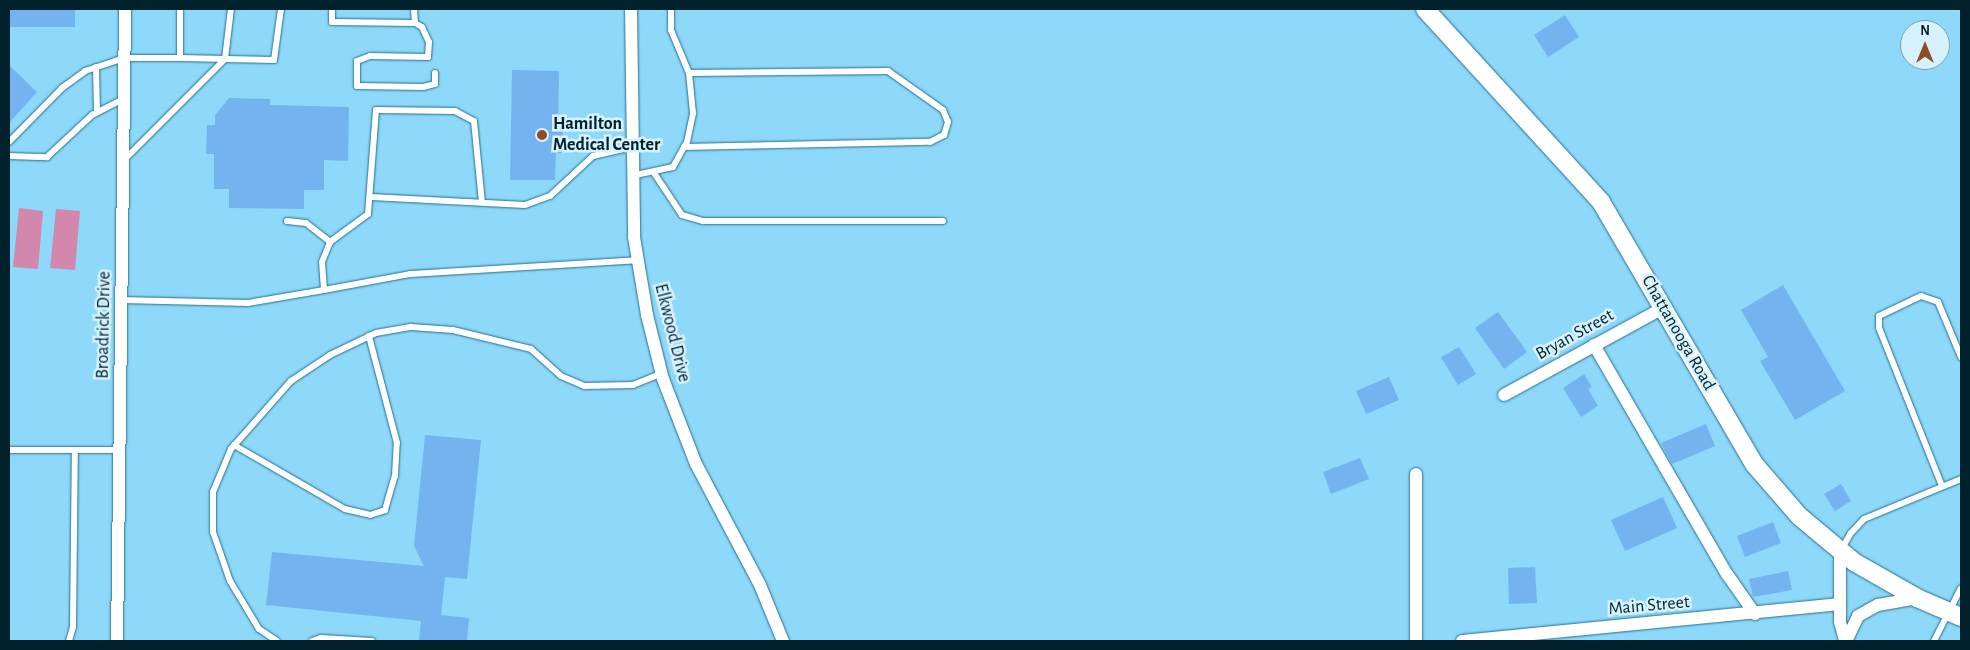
<!DOCTYPE html>
<style>
body{margin:0}
#map{position:relative;width:1970px;height:650px;overflow:hidden;background:#8ed8fa;font-family:"Alegreya Sans",sans-serif}
div>[style]{position:absolute}
.green>*{inset:0;background:#d387ad}
.building>*{inset:0;background:#74b3f0}
.roads{filter:drop-shadow(0 0 1px #23718f) drop-shadow(0 0 1px #23718f)}
.lane>*{height:6px;margin:-3px;padding:0 3px;transform-origin:3px;border-radius:3px;background:#fff}
.street>*{height:12px;margin:-6px;padding:0 6px;transform-origin:6px;border-radius:6px;background:#fff}
.secondary>*{height:18px;margin:-9px;padding:0 9px;transform-origin:9px;border-radius:9px;background:#fff}
.dots>*{width:14px;height:14px;translate:-50% -50%;box-sizing:border-box;border:2px solid #d7f2ff;border-radius:50%}
span{translate:-50% -50%;white-space:nowrap;text-align:center;line-height:1.15;-webkit-text-stroke:5px #d7f2ff;paint-order:stroke}
.poi-label{font-size:18px;color:#01212d;font-weight:700}
.left{translate:0 -50%;text-align:left}
.street-label{font-size:18px;color:#01212d}
.frame{position:absolute;inset:0;border:10px solid #01212d;pointer-events:none}
.north{position:absolute;left:1900px;top:20px;width:50px;height:50px;box-sizing:border-box;background:#d7f2ff;border:1px solid #819eab;border-radius:50%;rotate:0deg;font-size:14px;font-weight:700;line-height:20px;text-align:center;color:#01212d}
.north::after{content:'';display:block;margin:auto;width:18px;height:22px;background:#914b22;clip-path:polygon(50% 0,100% 100%,50% 72%,0 100%)}
</style>
<div id="map">
<div class="green">
<i style="clip-path:polygon(19px 208px,43px 211px,38px 269px,13px 267px)"></i>
<i style="clip-path:polygon(56px 209px,80px 211px,75px 270px,50px 268px)"></i>
</div>
<div class="building">
<i style="clip-path:polygon(9px 9px,75px 9px,75px 27px,9px 27px)"></i>
<i style="clip-path:polygon(1565px 15px,1579px 37px,1548px 57px,1534px 35px)"></i>
<i style="clip-path:polygon(9px 65px,37px 92px,9px 123px)"></i>
<i style="clip-path:polygon(512px 70px,559px 71px,558px 129px,563px 129px,562px 153px,556px 153px,555px 180px,510px 180px)"></i>
<i style="clip-path:polygon(229px 98px,270px 99px,270px 105px,349px 107px,348px 161px,324px 160px,324px 190px,304px 190px,304px 209px,229px 208px,229px 189px,214px 189px,214px 154px,206px 154px,207px 125px,215px 125px,215px 115px)"></i>
<i style="clip-path:polygon(1783px 285px,1845px 391px,1795px 420px,1760px 361px,1768px 357px,1741px 310px)"></i>
<i style="clip-path:polygon(1498px 312px,1527px 352px,1504px 369px,1475px 328px)"></i>
<i style="clip-path:polygon(1459px 347px,1476px 374px,1458px 385px,1441px 357px)"></i>
<i style="clip-path:polygon(1584px 374px,1592px 387px,1588px 389px,1598px 406px,1581px 417px,1563px 388px)"></i>
<i style="clip-path:polygon(1389px 377px,1399px 400px,1366px 414px,1356px 391px)"></i>
<i style="clip-path:polygon(1706px 424px,1715px 446px,1672px 464px,1661px 443px)"></i>
<i style="clip-path:polygon(425px 435px,481px 440px,467px 579px,445px 577px,441px 615px,469px 618px,467px 641px,419px 641px,421px 621px,266px 605px,272px 552px,424px 566px,414px 546px)"></i>
<i style="clip-path:polygon(1360px 458px,1369px 479px,1331px 494px,1323px 472px)"></i>
<i style="clip-path:polygon(1841px 484px,1851px 501px,1835px 511px,1824px 494px)"></i>
<i style="clip-path:polygon(1663px 497px,1677px 528px,1625px 551px,1611px 520px)"></i>
<i style="clip-path:polygon(1773px 522px,1781px 543px,1745px 557px,1737px 536px)"></i>
<i style="clip-path:polygon(1535px 567px,1537px 603px,1509px 604px,1508px 568px)"></i>
<i style="clip-path:polygon(1788px 571px,1792px 590px,1753px 597px,1749px 579px)"></i>
</div>
<div class="roads">
<div class="lane">
<i style="left:180px;top:9px;width:49px;rotate:90deg"></i>
<i style="left:180px;top:58px;width:94px;rotate:1.2deg"></i>
<i style="left:274px;top:60px;width:51px;rotate:-82.2deg"></i>
<i style="left:332px;top:9px;width:13px;rotate:90deg"></i>
<i style="left:332px;top:22px;width:83px;rotate:0.7deg"></i>
<i style="left:415px;top:23px;width:8px;rotate:30deg"></i>
<i style="left:422px;top:27px;width:17px;rotate:65deg"></i>
<i style="left:429px;top:42px;width:15px;rotate:94deg"></i>
<i style="left:428px;top:57px;width:58px;rotate:-179deg"></i>
<i style="left:370px;top:56px;width:14px;rotate:159deg"></i>
<i style="left:357px;top:61px;width:25px;rotate:90deg"></i>
<i style="left:357px;top:86px;width:66px;rotate:0.9deg"></i>
<i style="left:423px;top:87px;width:12px;rotate:-14deg"></i>
<i style="left:435px;top:84px;width:11px;rotate:-90deg"></i>
<i style="left:414px;top:9px;width:14px;rotate:86deg"></i>
<i style="left:96px;top:67px;width:45px;rotate:88.7deg"></i>
<i style="left:9px;top:142px;width:76px;rotate:-45.5deg"></i>
<i style="left:62px;top:88px;width:29px;rotate:-36deg"></i>
<i style="left:85px;top:71px;width:41px;rotate:-18.4deg"></i>
<i style="left:124px;top:58px;width:56px"></i>
<i style="left:684px;top:147px;width:246px;rotate:-1.2deg"></i>
<i style="left:930px;top:142px;width:16px;rotate:-27deg"></i>
<i style="left:944px;top:135px;width:14px;rotate:-73deg"></i>
<i style="left:948px;top:122px;width:13px;rotate:-113deg"></i>
<i style="left:943px;top:110px;width:67px;rotate:-144.7deg"></i>
<i style="left:888px;top:71px;width:199px;rotate:179.4deg"></i>
<i style="left:9px;top:156px;width:38px;rotate:2deg"></i>
<i style="left:47px;top:157px;width:62px;rotate:-43deg"></i>
<i style="left:92px;top:115px;width:36px;rotate:-27deg"></i>
<i style="left:124px;top:160px;width:143px;rotate:-45deg"></i>
<i style="left:225px;top:59px;width:50px;rotate:-83.2deg"></i>
<i style="left:654px;top:173px;width:50px;rotate:56.3deg"></i>
<i style="left:682px;top:215px;width:22px;rotate:16deg"></i>
<i style="left:703px;top:221px;width:240px"></i>
<i style="left:631px;top:176px;width:43px;rotate:-12.1deg"></i>
<i style="left:673px;top:167px;width:29px;rotate:-61deg"></i>
<i style="left:687px;top:142px;width:30px;rotate:-78deg"></i>
<i style="left:693px;top:113px;width:40px;rotate:-95.7deg"></i>
<i style="left:689px;top:73px;width:47px;rotate:-112.7deg"></i>
<i style="left:671px;top:30px;width:21px;rotate:-90deg"></i>
<i style="left:371px;top:197px;width:154px;rotate:3deg"></i>
<i style="left:525px;top:205px;width:27px;rotate:-20deg"></i>
<i style="left:550px;top:196px;width:59px;rotate:-42.9deg"></i>
<i style="left:593px;top:156px;width:39px;rotate:-13deg"></i>
<i style="left:287px;top:221px;width:19px;rotate:6deg"></i>
<i style="left:306px;top:223px;width:31px;rotate:38deg"></i>
<i style="left:324px;top:290px;width:87px;rotate:-10.5deg"></i>
<i style="left:410px;top:274px;width:228px;rotate:-3.5deg"></i>
<i style="left:121px;top:300px;width:127px;rotate:1.4deg"></i>
<i style="left:248px;top:303px;width:77px;rotate:-9.7deg"></i>
<i style="left:324px;top:290px;width:28px;rotate:-94deg"></i>
<i style="left:322px;top:262px;width:22px;rotate:-68deg"></i>
<i style="left:330px;top:242px;width:47px;rotate:-36.4deg"></i>
<i style="left:368px;top:214px;width:104px;rotate:-85.6deg"></i>
<i style="left:376px;top:110px;width:79px;rotate:0.7deg"></i>
<i style="left:455px;top:111px;width:21px;rotate:28deg"></i>
<i style="left:474px;top:121px;width:81px;rotate:84.4deg"></i>
<i style="left:234px;top:445px;width:128px;rotate:30deg"></i>
<i style="left:345px;top:509px;width:26px;rotate:13deg"></i>
<i style="left:370px;top:515px;width:16px;rotate:-18deg"></i>
<i style="left:385px;top:510px;width:35px;rotate:-74deg"></i>
<i style="left:395px;top:476px;width:33px;rotate:-87deg"></i>
<i style="left:397px;top:443px;width:111px;rotate:-104.7deg"></i>
<i style="left:9px;top:450px;width:66px"></i>
<i style="left:1942px;top:486px;width:170px;rotate:-111.7deg"></i>
<i style="left:1879px;top:328px;width:12px;rotate:-90deg"></i>
<i style="left:1879px;top:316px;width:47px;rotate:-25.5deg"></i>
<i style="left:1921px;top:296px;width:18px;rotate:19deg"></i>
<i style="left:1938px;top:302px;width:60px;rotate:67.3deg"></i>
<i style="left:1841px;top:550px;width:20px;rotate:-60deg"></i>
<i style="left:1851px;top:533px;width:19px;rotate:-47deg"></i>
<i style="left:1864px;top:519px;width:105px;rotate:-22.4deg"></i>
<i style="left:69px;top:641px;width:15px;rotate:-74deg"></i>
<i style="left:73px;top:627px;width:177px;rotate:-89.4deg"></i>
<i style="left:75px;top:450px;width:45px"></i>
<i style="left:277px;top:641px;width:22px;rotate:-146deg"></i>
<i style="left:259px;top:629px;width:56px;rotate:-121.1deg"></i>
<i style="left:230px;top:581px;width:52px;rotate:-109.1deg"></i>
<i style="left:213px;top:532px;width:40px;rotate:-90deg"></i>
<i style="left:213px;top:492px;width:47px;rotate:-67.3deg"></i>
<i style="left:231px;top:449px;width:91px;rotate:-48.6deg"></i>
<i style="left:291px;top:381px;width:47px;rotate:-33.7deg"></i>
<i style="left:330px;top:355px;width:51px;rotate:-25.6deg"></i>
<i style="left:376px;top:333px;width:36px;rotate:-10deg"></i>
<i style="left:411px;top:327px;width:42px;rotate:4.1deg"></i>
<i style="left:453px;top:330px;width:80px;rotate:13.7deg"></i>
<i style="left:531px;top:349px;width:40px;rotate:42deg"></i>
<i style="left:561px;top:376px;width:26px;rotate:23deg"></i>
<i style="left:585px;top:386px;width:48px;rotate:-1.2deg"></i>
<i style="left:633px;top:385px;width:31px;rotate:-22deg"></i>
<i style="left:312px;top:641px;width:9px;rotate:-18deg"></i>
<i style="left:321px;top:638px;width:51px;rotate:3.4deg"></i>
<i style="left:1934px;top:641px;width:59px;rotate:-63deg"></i>
</div>
<div class="street">
<i style="left:631px;top:9px;width:228px;rotate:89.2deg"></i>
<i style="left:634px;top:237px;width:79px;rotate:80.5deg"></i>
<i style="left:647px;top:315px;width:66px;rotate:76deg"></i>
<i style="left:663px;top:379px;width:91px;rotate:68.8deg"></i>
<i style="left:696px;top:464px;width:137px;rotate:62.1deg"></i>
<i style="left:760px;top:585px;width:61px;rotate:67.7deg"></i>
<i style="left:1594px;top:345px;width:265px;rotate:59.9deg"></i>
<i style="left:1727px;top:574px;width:49px;rotate:55deg"></i>
<i style="left:1504px;top:395px;width:181px;rotate:-28.7deg"></i>
<i style="left:1416px;top:474px;width:167px;rotate:90deg"></i>
<i style="left:1840px;top:551px;width:71px;rotate:90deg"></i>
<i style="left:1840px;top:622px;width:20px;rotate:75deg"></i>
<i style="left:117px;top:641px;width:632px;rotate:-89.27deg"></i>
<i style="left:1462px;top:641px;width:380px;rotate:-5.6deg"></i>
<i style="left:1846px;top:641px;width:28px;rotate:-64deg"></i>
<i style="left:1858px;top:616px;width:23px;rotate:-29deg"></i>
<i style="left:1878px;top:605px;width:40px;rotate:-10deg"></i>
</div>
<div class="secondary">
<i style="left:1425px;top:9px;width:261px;rotate:47.6deg"></i>
<i style="left:1601px;top:202px;width:303px;rotate:59.7deg"></i>
<i style="left:1754px;top:464px;width:69px;rotate:49.1deg"></i>
<i style="left:1799px;top:516px;width:72px;rotate:39.9deg"></i>
<i style="left:1854px;top:562px;width:73px;rotate:29.7deg"></i>
<i style="left:1917px;top:598px;width:48px;rotate:23.4deg"></i>
</div>
</div>
<div class="dots">
<i style="left:542px;top:135px;background:#914b22"></i>
</div>
<div class="poi-label">
<span class="left" style="left:553px;top:135px">Hamilton<br>Medical Center</span>
</div>
<div class="street-label">
<span style="left:104px;top:325px;rotate:-89deg">Broadrick Drive</span>
<span style="left:672px;top:333px;rotate:76deg">Elkwood Drive</span>
<span style="left:1678px;top:333px;rotate:60deg">Chattanooga Road</span>
<span style="left:1575px;top:335px;rotate:-29deg">Bryan Street</span>
<span style="left:1649px;top:606px;rotate:-5deg">Main Street</span>
</div>
<div class="frame"></div>
<div class="north">N</div>
</div>
